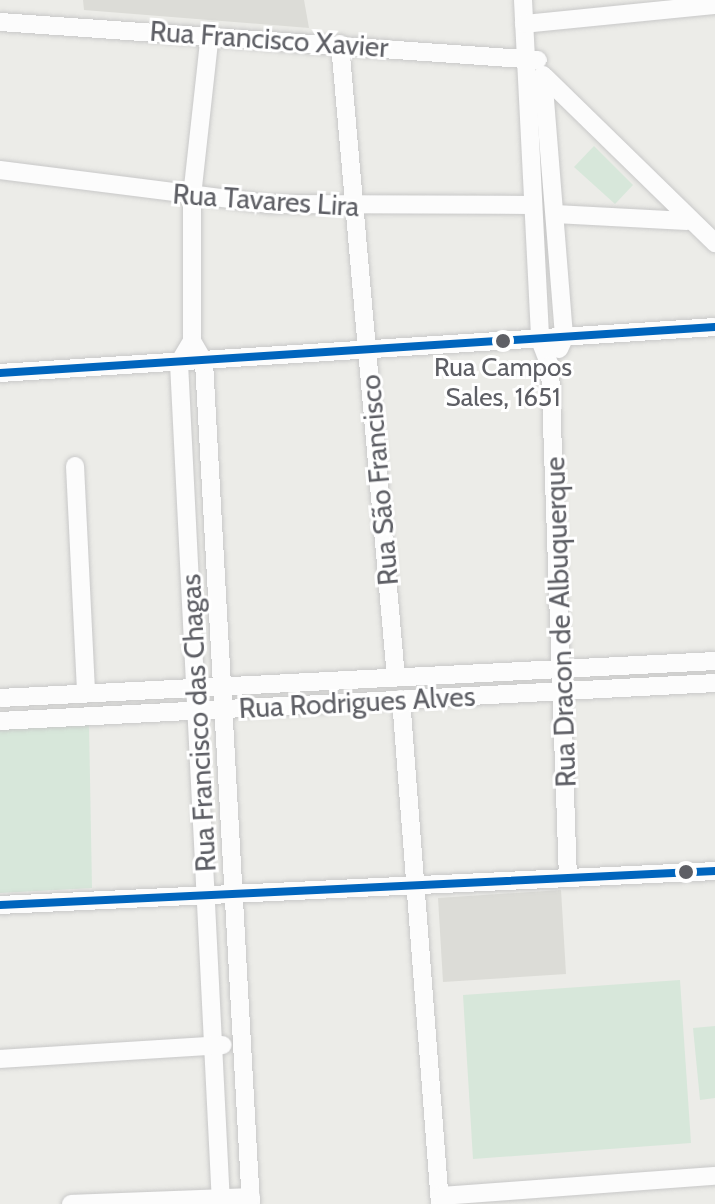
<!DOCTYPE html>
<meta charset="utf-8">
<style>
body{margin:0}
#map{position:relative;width:715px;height:1204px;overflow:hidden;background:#ecece8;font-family:Cabin,sans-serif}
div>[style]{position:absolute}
.education>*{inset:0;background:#dcdcd7}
.green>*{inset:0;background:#d7e7da}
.roads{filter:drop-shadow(0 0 2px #c8c8c8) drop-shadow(0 0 2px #c8c8c8)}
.minor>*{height:18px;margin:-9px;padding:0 9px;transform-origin:9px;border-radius:9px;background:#fcfcfc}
.bus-1>*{height:8px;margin:-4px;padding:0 4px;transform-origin:4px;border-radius:4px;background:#0065bd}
.dots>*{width:22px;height:22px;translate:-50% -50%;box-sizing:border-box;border:4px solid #fff;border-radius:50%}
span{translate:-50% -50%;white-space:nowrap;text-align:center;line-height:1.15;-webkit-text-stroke:6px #fff;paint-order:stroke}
.bus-label{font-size:26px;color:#5e5f65}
.street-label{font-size:28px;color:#5e5f65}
</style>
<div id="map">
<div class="education">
<i style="clip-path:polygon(83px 0,304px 0,309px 28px,84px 10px)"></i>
<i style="clip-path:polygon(561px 890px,566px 974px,443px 982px,438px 898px)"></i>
</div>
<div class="green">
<i style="clip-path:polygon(594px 146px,633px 185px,615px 204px,574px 167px)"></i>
<i style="clip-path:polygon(89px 723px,92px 888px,0 893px,0 727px)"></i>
<i style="clip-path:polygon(680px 980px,691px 1143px,473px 1159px,463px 995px)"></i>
<i style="clip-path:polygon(715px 1026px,715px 1098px,700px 1100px,693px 1028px)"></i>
</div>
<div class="roads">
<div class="minor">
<i style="left:523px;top:0;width:340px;rotate:87.1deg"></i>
<i style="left:540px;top:340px;width:28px;rotate:69deg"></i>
<i style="left:550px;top:366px;width:512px;rotate:87.99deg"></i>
<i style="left:0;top:22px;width:539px;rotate:4.04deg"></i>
<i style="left:524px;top:24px;width:192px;rotate:-5.7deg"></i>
<i style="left:210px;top:33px;width:164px;rotate:96.3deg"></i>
<i style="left:192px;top:196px;width:145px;rotate:90deg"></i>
<i style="left:192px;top:341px;width:24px;rotate:60deg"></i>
<i style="left:204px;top:362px;width:843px;rotate:86.81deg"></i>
<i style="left:340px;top:44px;width:636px;rotate:84.95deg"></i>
<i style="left:543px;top:75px;width:264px;rotate:85.4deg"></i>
<i style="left:564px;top:338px;width:12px;rotate:114deg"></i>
<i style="left:545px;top:77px;width:238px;rotate:44.3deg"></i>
<i style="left:0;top:170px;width:270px;rotate:7.2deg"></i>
<i style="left:268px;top:204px;width:265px;rotate:0.2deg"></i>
<i style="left:555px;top:214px;width:132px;rotate:3deg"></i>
<i style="left:192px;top:341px;width:26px;rotate:121deg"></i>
<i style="left:179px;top:363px;width:842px;rotate:87.14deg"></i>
<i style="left:0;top:373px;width:716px;rotate:-3.68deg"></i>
<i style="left:75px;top:466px;width:227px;rotate:87.2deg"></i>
<i style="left:0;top:698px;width:716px;rotate:-2.96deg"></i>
<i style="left:401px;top:699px;width:507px;rotate:85.58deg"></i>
<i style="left:0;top:721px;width:716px;rotate:-3.04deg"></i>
<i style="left:0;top:905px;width:716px;rotate:-2.72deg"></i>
<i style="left:0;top:1059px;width:223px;rotate:-3.6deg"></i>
<i style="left:440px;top:1196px;width:276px;rotate:-4.2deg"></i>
<i style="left:71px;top:1204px;width:180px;rotate:-2.2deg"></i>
</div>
</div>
<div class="bus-1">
<i style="left:0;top:373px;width:716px;rotate:-3.68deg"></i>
<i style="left:0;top:905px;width:716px;rotate:-2.72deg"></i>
</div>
<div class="dots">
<i style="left:503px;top:341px;background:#5e5f65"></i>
<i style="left:686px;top:872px;background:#5e5f65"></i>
</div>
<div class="bus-label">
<span style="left:503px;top:383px">Rua Campos<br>Sales, 1651</span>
</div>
<div class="street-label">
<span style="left:269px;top:39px;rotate:4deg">Rua Francisco Xavier</span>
<span style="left:266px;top:200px;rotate:4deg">Rua Tavares Lira</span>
<span style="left:379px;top:480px;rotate:-95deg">Rua São Francisco</span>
<span style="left:560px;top:622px;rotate:-92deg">Rua Dracon de Albuquerque</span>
<span style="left:357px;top:702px;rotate:-3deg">Rua Rodrigues Alves</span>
<span style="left:198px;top:723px;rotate:-93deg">Rua Francisco das Chagas</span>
</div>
</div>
